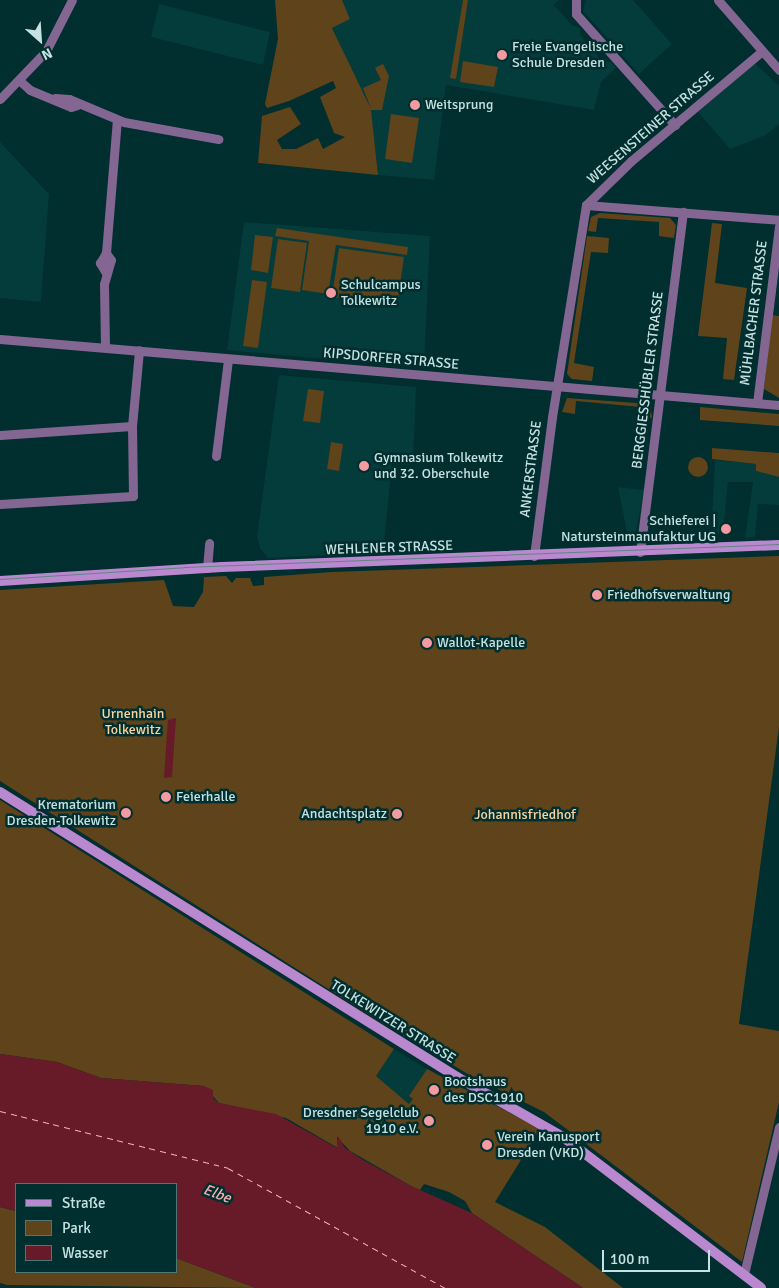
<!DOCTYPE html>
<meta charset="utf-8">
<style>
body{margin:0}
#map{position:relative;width:779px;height:1288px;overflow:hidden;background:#012e2e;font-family:Signika,sans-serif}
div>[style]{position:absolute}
.built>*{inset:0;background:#043b3b}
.green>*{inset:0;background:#5e431b}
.round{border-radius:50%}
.water>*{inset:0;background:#671b28}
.ferry>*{height:1px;margin-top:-0.5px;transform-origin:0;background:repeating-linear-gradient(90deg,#f7b0b5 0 6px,transparent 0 11px)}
.street>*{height:9px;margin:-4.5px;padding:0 4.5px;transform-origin:4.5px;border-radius:4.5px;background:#846692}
.secondary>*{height:10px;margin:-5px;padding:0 5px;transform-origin:5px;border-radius:5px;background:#b988cf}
.tram>*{height:1px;margin:-0.5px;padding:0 0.5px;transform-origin:0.5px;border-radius:0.5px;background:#608585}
.dots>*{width:14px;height:14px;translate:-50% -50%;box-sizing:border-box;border:2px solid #012e2e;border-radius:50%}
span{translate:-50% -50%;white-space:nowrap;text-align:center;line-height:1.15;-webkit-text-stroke:5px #012e2e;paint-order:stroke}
.poi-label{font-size:14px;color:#c6e1e1}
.left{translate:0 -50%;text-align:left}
.right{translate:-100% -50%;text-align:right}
.street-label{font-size:14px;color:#c6e1e1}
.park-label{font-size:14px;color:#fbd39d}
.water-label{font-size:15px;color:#f7b0b5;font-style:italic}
.legend{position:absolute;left:15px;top:1183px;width:162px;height:90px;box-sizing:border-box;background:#012e2e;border:1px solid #507676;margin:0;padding:6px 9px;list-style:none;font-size:15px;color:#c6e1e1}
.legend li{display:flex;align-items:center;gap:10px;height:25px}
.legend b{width:25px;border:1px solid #507676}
.north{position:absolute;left:15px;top:15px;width:50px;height:50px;-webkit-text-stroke:4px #012e2e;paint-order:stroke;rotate:154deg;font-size:14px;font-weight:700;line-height:20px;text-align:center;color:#c6e1e1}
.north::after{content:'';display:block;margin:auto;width:18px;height:22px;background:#c6e1e1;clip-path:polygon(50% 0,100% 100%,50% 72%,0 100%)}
.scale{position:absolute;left:602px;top:1250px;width:108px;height:22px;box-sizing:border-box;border:2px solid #c6e1e1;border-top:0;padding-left:6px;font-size:15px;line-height:18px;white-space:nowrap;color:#c6e1e1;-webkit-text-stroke:4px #012e2e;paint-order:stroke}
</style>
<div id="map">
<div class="built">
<i style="clip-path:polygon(342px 0,559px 0,554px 5px,572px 25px,580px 28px,580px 35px,603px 62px,611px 62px,616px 68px,601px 82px,594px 110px,446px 85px,434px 180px,378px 175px,370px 107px,332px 28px,350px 19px)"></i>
<i style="clip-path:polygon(586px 0,633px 0,672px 44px,639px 74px,583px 11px)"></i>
<i style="clip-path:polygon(159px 4px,270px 32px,263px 65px,151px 37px)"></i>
<i style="clip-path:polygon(755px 63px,779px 86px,779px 124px,766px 135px,730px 149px,698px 112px)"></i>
<i style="clip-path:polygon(0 142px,49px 194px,41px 302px,0 298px)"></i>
<i style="clip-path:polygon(244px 222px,430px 236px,424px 368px,227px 350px)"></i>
<i style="clip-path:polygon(279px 375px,416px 387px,413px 461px,409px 465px,392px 464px,383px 552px,268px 558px,260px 548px,257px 536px)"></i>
<i style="clip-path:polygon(715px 460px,756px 464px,756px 471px,779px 477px,779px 505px,758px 504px,755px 537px,745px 538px,753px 482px,728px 482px,724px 522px,720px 525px,720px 533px,711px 534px)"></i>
<i style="clip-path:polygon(618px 487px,644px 490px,634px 543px,629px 543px)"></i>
<i style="clip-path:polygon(394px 1049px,427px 1069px,410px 1095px,413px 1099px,409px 1104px,376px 1076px)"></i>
</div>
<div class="green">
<i style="clip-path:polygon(275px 0,342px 0,350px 19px,332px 28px,371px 109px,363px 88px,381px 80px,375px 68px,383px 64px,389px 76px,382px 110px,371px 110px,378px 175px,258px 163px,262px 116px,290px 107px,301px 124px,277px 140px,282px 149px,296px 149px,318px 138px,323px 149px,345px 137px,334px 133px,320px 97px,336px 88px,333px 81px,289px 101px,267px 108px,265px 104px,278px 39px)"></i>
<i style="clip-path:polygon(463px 0,468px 0,456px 79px,450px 78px)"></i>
<i style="clip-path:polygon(463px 61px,498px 67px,494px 87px,460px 82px)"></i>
<i style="clip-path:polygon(391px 114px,419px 118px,412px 163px,385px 159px)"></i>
<i style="clip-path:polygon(600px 213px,670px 218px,676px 225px,674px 238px,659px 236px,659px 222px,598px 218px,596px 232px,588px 231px,591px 217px)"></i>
<i style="clip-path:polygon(712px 223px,722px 224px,715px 283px,747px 288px,734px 380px,723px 379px,727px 338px,698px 336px)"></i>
<i style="clip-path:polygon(277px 228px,408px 247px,407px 255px,336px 245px,328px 294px,302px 290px,309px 241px,275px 236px)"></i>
<i style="clip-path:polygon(255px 235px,273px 237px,268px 273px,251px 270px)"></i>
<i style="clip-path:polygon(587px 236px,609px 238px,608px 253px,591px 252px,574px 363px,594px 367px,592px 381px,572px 379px,567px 374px)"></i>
<i style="clip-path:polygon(278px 239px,307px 243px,300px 292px,271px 288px)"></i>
<i style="clip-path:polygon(339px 248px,404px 257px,397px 306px,332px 297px)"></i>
<i style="clip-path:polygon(252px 280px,267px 282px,258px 348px,243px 346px)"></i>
<i style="clip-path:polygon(772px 315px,779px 316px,779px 398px,764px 389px)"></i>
<i style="clip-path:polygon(308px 389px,324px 391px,320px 423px,303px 421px)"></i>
<i style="clip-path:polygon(567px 398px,650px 404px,652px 418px,640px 416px,640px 407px,576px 401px,575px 414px,562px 412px)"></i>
<i style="clip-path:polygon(700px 407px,779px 414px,779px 426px,700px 420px)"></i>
<i style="clip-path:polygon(331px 442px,343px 444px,339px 471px,327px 469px)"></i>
<i style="clip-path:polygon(712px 448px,779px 453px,779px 477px,756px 471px,756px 464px,712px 459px)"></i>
<i class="round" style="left:688px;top:457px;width:20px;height:20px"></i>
<i style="clip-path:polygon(779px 556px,779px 727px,739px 1024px,779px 1031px,779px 1102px,742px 1262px,544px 1112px,471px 1076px,371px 1016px,0 781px,0 590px,164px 580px,173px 606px,194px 607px,203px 592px,204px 577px,226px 576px,232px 583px,236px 578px,250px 578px,253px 586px,264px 585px,264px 577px,332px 572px)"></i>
<i style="clip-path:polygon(0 800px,394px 1049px,376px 1076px,409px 1104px,413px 1099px,409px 1096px,427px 1069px,540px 1129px,495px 1202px,545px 1227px,623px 1288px,583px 1288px,472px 1213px,465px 1201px,449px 1192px,424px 1184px,420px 1190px,411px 1186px,350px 1151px,337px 1137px,338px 1148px,286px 1118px,219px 1103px,204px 1086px,101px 1078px,57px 1062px,0 1054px)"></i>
<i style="clip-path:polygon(0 1207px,16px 1211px,16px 1272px,176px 1272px,176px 1258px,256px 1288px,7px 1285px,0 1283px)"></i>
</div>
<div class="water">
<i style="clip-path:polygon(176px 718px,172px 777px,164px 778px,168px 720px)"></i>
<i style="clip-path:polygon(0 1054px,57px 1062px,101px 1078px,204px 1086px,213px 1090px,213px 1098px,219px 1103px,276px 1114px,337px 1148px,338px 1136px,345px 1148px,363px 1160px,411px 1186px,472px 1213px,583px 1288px,256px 1288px,176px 1258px,176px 1184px,16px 1184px,16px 1211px,0 1207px)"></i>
</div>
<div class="ferry">
<i style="left:0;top:1111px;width:235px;rotate:14deg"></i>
<i style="left:228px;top:1168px;width:248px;rotate:28.9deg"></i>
</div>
<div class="street">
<i style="left:576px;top:0;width:14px;rotate:90deg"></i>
<i style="left:576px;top:14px;width:149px;rotate:48.3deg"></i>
<i style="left:718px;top:0;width:93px;rotate:48.9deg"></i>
<i style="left:20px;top:81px;width:13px;rotate:42deg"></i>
<i style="left:30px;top:90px;width:44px;rotate:22.5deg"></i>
<i style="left:71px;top:107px;width:6px;rotate:-18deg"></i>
<i style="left:55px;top:98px;width:14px;rotate:4deg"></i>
<i style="left:69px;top:99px;width:60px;rotate:22.7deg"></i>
<i style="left:124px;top:122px;width:96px;rotate:10.3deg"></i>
<i style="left:0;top:99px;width:66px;rotate:-46.2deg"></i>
<i style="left:46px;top:51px;width:57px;rotate:-63deg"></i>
<i style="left:586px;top:205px;width:194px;rotate:4.4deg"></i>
<i style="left:106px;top:273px;width:12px;rotate:-121deg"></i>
<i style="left:100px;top:263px;width:12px;rotate:-59deg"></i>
<i style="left:0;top:339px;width:782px;rotate:4.84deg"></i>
<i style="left:105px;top:347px;width:63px;rotate:-90.9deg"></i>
<i style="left:104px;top:284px;width:25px;rotate:-74deg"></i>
<i style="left:111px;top:260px;width:9px;rotate:-126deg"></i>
<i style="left:106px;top:253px;width:133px;rotate:-85.3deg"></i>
<i style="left:757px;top:403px;width:178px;rotate:-82.9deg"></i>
<i style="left:0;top:435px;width:132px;rotate:-3.9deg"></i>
<i style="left:216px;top:456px;width:98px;rotate:-82.9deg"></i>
<i style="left:0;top:504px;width:133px;rotate:-3.4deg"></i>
<i style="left:133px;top:496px;width:70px;rotate:-90.8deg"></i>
<i style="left:132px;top:426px;width:76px;rotate:-84.7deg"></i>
<i style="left:640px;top:552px;width:343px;rotate:-82.8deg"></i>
<i style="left:534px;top:556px;width:140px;rotate:-82.6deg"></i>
<i style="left:552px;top:417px;width:215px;rotate:-80.9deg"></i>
<i style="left:586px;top:205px;width:63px;rotate:-44.4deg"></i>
<i style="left:631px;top:161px;width:171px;rotate:-40deg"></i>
<i style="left:207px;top:568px;width:25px;rotate:-85deg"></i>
<i style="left:744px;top:1274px;width:151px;rotate:-76.6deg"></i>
</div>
<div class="secondary">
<i style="left:0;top:581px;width:222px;rotate:-3.6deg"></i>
<i style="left:222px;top:567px;width:557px;rotate:-2.26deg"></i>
<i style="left:0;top:792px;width:539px;rotate:31.95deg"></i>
<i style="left:457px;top:1077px;width:122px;rotate:29.5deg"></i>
<i style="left:563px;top:1137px;width:249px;rotate:37.3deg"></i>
</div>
<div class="tram">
<i style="left:0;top:579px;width:184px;rotate:-3.7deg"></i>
<i style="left:184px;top:567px;width:595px;rotate:-2.21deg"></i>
</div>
<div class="dots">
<i style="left:502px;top:55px;background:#f49aa1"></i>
<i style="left:415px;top:105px;background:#f49aa1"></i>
<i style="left:331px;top:293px;background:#f49aa1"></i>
<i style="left:364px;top:466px;background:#f49aa1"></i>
<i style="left:726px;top:529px;background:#f49aa1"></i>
<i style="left:597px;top:595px;background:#f49aa1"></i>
<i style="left:427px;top:643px;background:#f49aa1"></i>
<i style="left:166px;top:797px;background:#f49aa1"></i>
<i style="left:126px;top:813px;background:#f49aa1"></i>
<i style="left:397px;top:814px;background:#f49aa1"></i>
<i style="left:434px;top:1090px;background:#f49aa1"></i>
<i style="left:429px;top:1121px;background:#f49aa1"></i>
<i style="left:487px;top:1145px;background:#f49aa1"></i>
</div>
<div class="poi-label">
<span class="left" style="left:512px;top:55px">Freie Evangelische<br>Schule Dresden</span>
<span class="left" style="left:425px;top:105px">Weitsprung</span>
<span class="left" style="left:341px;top:293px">Schulcampus<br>Tolkewitz</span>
<span class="left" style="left:374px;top:466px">Gymnasium Tolkewitz<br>und 32. Oberschule</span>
<span class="right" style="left:716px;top:529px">Schieferei |<br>Natursteinmanufaktur UG</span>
<span class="left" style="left:607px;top:595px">Friedhofsverwaltung</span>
<span class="left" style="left:437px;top:643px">Wallot-Kapelle</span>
<span class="left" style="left:176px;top:797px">Feierhalle</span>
<span class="right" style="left:116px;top:813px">Krematorium<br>Dresden-Tolkewitz</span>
<span class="right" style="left:387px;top:814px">Andachtsplatz</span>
<span class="left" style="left:444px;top:1090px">Bootshaus<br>des DSC1910</span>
<span class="right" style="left:419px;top:1121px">Dresdner Segelclub<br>1910 e.V.</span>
<span class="left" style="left:497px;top:1145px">Verein Kanusport<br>Dresden (VKD)</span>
</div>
<div class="street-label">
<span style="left:651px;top:128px;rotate:-41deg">WEESENSTEINER STRASSE</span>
<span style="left:754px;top:313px;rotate:-83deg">MÜHLBACHER STRASSE</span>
<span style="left:391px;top:359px;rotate:5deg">KIPSDORFER STRASSE</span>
<span style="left:648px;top:380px;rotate:-83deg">BERGGIESSHÜBLER STRASSE</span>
<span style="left:531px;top:469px;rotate:-83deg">ANKERSTRASSE</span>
<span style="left:389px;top:548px;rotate:-2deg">WEHLENER STRASSE</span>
<span style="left:393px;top:1022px;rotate:32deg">TOLKEWITZER STRASSE</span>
</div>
<div class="park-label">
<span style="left:133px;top:722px">Urnenhain<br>Tolkewitz</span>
<span style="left:525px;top:815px">Johannisfriedhof</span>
</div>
<div class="water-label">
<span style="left:217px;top:1194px;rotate:20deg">Elbe</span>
</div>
<ul class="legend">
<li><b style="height:6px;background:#b988cf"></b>Straße</li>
<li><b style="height:14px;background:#5e431b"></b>Park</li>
<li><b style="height:14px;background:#671b28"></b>Wasser</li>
</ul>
<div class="north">N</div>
<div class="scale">100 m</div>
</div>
